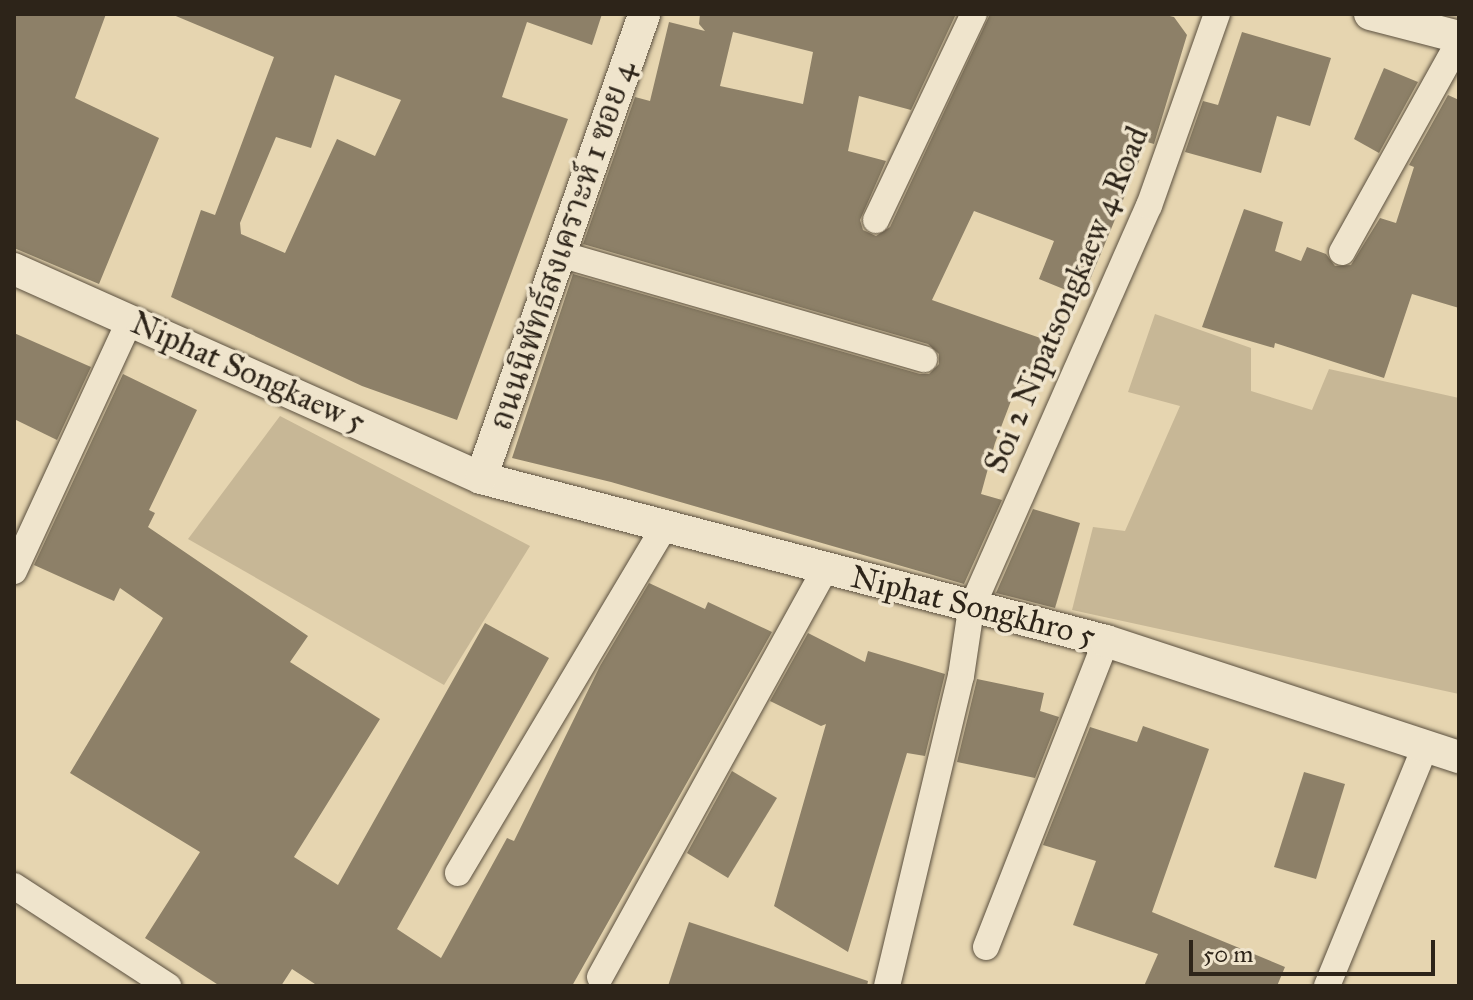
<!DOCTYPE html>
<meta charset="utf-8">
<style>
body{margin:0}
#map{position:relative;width:1473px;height:1000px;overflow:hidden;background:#e6d5b0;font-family:"IM FELL Great Primer","Noto Serif Thai",serif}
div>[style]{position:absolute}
.green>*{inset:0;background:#c7b796}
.building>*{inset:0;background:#8d8068}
.roads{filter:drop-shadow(0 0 2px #5b503f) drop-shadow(0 0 2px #5b503f)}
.minor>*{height:26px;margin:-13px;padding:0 13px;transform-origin:13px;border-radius:13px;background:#efe4cc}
.tertiary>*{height:32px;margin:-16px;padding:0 16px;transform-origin:16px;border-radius:16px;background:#efe4cc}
span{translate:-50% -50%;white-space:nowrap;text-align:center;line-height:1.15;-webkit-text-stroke:7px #efe4cc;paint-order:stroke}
.street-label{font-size:32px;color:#2d2419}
.frame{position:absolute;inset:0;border:16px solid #2d2419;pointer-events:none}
.scale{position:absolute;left:1189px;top:940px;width:246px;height:36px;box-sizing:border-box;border:4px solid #2d2419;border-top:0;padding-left:10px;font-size:24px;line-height:28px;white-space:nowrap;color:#2d2419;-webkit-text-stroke:6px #efe4cc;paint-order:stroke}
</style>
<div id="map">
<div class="green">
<i style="clip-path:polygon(1155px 314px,1251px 348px,1251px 391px,1312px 410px,1329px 369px,1459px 398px,1459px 694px,1072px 610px,1093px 527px,1125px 531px,1180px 406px,1128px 392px)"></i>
<i style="clip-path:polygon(280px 416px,530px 546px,444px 685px,188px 539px)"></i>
</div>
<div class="building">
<i style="clip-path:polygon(14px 14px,106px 14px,75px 98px,159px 138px,99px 284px,14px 248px)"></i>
<i style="clip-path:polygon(evenodd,171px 14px,602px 14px,592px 45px,527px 22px,502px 97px,568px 119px,457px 420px,362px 386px,171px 297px,201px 210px,215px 215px,274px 57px,171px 14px,335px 75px,401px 100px,375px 156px,337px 139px,285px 253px,241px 234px,240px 223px,276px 137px,311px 148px,335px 75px)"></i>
<i style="clip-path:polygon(evenodd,700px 14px,956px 14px,911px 110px,859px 96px,848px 151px,886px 161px,860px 220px,863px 230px,876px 236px,890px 227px,990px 14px,1161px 14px,1174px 17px,1187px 35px,1154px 144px,1147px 142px,1083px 297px,1039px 279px,1054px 241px,974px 211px,932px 300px,1046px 340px,1033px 376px,1022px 372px,995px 443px,981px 494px,1002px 500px,964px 584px,611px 482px,512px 458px,573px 274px,920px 374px,929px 374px,939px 364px,939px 354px,928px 344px,583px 244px,635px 97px,650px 101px,669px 22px,705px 31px,699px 24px,700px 14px,733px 32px,813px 52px,803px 104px,720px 86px,733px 32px)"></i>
<i style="clip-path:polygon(1242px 32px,1331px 58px,1310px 126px,1277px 116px,1261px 173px,1185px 152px,1203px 101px,1218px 105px)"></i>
<i style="clip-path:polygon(1384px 68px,1418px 82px,1379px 153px,1354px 139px)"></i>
<i style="clip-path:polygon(1448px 95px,1459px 100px,1459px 308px,1412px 294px,1384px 378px,1275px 343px,1274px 348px,1202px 327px,1244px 209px,1283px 222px,1275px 251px,1301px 261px,1307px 247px,1326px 254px,1335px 266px,1351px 265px,1380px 218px,1396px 223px,1414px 167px,1409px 165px)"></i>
<i style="clip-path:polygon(14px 333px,91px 367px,57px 440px,14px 419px)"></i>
<i style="clip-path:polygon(123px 374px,197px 410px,149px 510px,155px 513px,148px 527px,308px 636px,290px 662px,380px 719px,294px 857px,338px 885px,485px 623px,549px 658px,397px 929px,441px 958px,507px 838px,514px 841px,600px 666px,649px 583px,705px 609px,708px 602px,772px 632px,572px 986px,318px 986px,292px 969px,281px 986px,220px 986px,145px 938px,200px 852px,70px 773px,163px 618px,120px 588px,114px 601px,34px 565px)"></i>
<i style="clip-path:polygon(1033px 509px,1080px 523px,1055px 608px,996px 593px)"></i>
<i style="clip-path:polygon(808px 633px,865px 662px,868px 651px,945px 674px,925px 756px,907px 753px,848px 952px,774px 906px,826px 724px,821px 726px,770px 701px)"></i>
<i style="clip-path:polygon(977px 679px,1044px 693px,1040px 711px,1059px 717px,1035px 778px,957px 762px)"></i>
<i style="clip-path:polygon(1143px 726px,1209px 749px,1152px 912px,1285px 967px,1277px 986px,1144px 986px,1158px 954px,1073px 925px,1096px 861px,1043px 845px,1090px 727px,1137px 742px)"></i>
<i style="clip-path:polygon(732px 771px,777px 798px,728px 878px,687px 853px)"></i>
<i style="clip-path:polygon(1304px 772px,1345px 784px,1316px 879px,1274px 867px)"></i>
<i style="clip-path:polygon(689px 922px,868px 981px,867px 986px,668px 986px)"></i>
</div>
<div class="roads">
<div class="minor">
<i style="left:876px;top:220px;width:228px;rotate:-64.6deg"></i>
<i style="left:1342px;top:252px;width:240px;rotate:-60.9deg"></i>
<i style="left:560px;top:254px;width:379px;rotate:16.1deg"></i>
<i style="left:14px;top:571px;width:277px;rotate:-65.2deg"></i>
<i style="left:458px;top:873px;width:404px;rotate:-59.2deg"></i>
<i style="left:14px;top:886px;width:184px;rotate:33deg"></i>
<i style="left:986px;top:947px;width:329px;rotate:-68.6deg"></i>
<i style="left:600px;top:977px;width:466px;rotate:-61.1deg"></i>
<i style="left:887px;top:986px;width:319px;rotate:-76.6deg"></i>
<i style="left:961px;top:676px;width:68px;rotate:-81.5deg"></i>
<i style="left:971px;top:609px;width:441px;rotate:-66.2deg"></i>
<i style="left:1149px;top:206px;width:204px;rotate:-70.5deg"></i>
<i style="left:1327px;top:986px;width:258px;rotate:-67.7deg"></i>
</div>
<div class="tertiary">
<i style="left:1370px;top:14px;width:92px;rotate:14.5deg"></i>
<i style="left:14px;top:269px;width:512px;rotate:24.11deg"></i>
<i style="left:481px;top:478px;width:646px;rotate:14.62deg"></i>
<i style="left:1106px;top:641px;width:372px;rotate:18.2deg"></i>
<i style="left:481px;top:478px;width:492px;rotate:-70.6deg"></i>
</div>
</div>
<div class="street-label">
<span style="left:563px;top:246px;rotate:-71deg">ถนนนิพัทธ์สงเคราะห์ 1 ซอย 4</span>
<span style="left:1067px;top:300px;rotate:-67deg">Soi 2 Nipatsongkaew 4 Road</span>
<span style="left:248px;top:373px;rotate:24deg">Niphat Songkaew 5</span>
<span style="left:973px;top:607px;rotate:14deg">Niphat Songkhro 5</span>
</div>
<div class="frame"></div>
<div class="scale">50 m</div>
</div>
